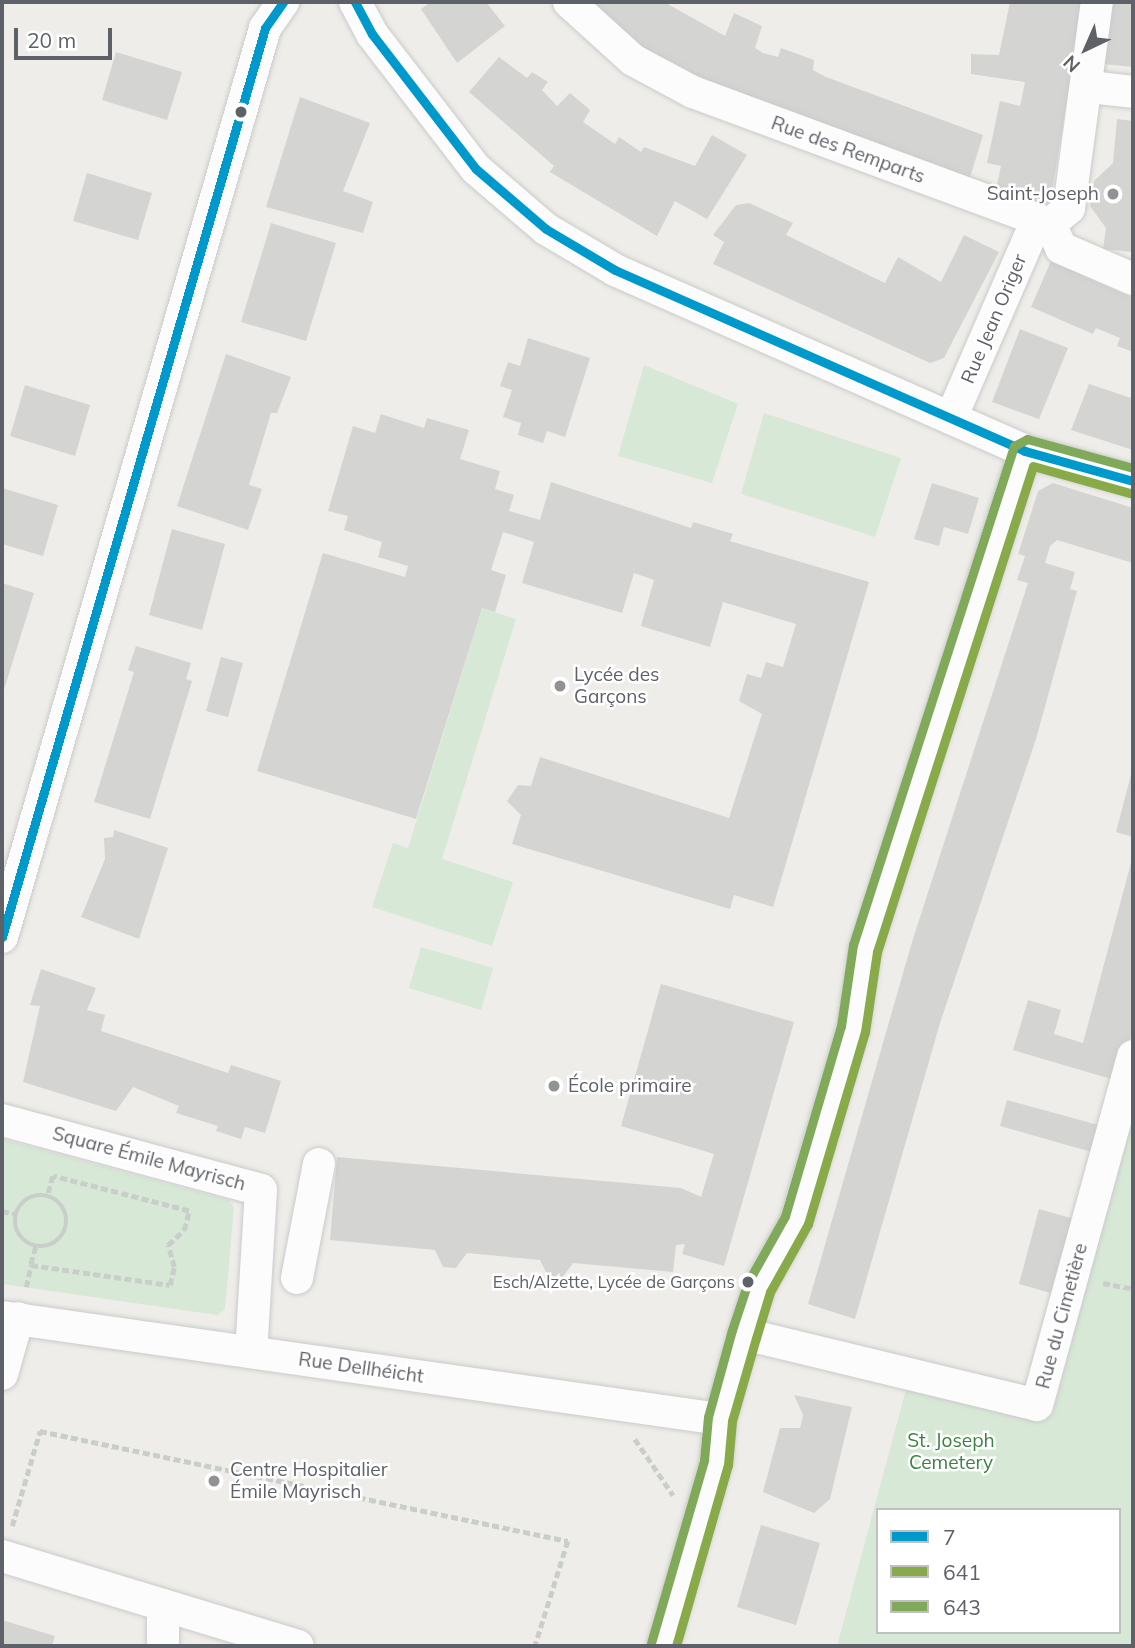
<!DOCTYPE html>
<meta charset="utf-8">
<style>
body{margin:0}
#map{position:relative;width:1135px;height:1648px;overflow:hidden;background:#eeede9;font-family:Mulish,sans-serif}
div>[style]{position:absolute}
.green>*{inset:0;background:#d7e9d6}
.building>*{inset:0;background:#d4d4d2}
.path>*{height:4.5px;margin-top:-2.25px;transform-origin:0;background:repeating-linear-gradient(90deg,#cacecb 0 7px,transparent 0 10.5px)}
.path>.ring{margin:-2.25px;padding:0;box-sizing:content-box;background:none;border:4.5px solid #cacecb;border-radius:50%}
.roads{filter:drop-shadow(0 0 2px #cacbcb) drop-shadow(0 0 2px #cacbcb)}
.minor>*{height:32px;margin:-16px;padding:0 16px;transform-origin:16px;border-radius:16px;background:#fcfcfc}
.bus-1>*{height:9px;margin:-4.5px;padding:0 4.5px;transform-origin:4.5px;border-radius:4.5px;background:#09c}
.bus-2>*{height:9px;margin:-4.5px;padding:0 4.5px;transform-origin:4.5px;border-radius:4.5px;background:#88aa49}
.bus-3>*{height:9px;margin:-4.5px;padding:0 4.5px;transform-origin:4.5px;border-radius:4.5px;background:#80a959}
.dots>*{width:19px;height:19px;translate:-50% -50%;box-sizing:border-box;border:4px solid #fff;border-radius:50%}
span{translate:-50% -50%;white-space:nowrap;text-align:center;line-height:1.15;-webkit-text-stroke:5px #fff;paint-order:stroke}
.bus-label{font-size:17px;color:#5e6167}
.right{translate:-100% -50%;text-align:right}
.street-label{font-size:19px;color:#5e6167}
.poi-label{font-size:19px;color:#5e6167}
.left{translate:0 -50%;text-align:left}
.park-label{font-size:19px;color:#398341}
.frame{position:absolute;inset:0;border:4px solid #5e6167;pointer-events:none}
.legend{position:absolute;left:876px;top:1508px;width:245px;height:126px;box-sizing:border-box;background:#fff;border:2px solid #bfc0c2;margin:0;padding:9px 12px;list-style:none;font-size:21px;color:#5e6167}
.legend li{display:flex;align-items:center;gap:14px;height:35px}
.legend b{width:35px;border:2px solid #bfc0c2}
.north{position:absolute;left:1051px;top:14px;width:70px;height:70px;-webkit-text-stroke:5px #fff;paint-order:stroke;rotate:224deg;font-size:19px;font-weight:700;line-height:28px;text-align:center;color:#5e6167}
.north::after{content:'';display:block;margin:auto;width:24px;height:32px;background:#5e6167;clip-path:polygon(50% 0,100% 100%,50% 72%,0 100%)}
.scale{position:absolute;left:14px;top:28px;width:98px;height:32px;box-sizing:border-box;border:4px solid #5e6167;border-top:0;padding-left:9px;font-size:21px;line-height:24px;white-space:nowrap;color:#5e6167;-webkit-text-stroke:5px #fff;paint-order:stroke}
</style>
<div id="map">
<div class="green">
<i style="clip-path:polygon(644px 365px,738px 404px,712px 483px,618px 456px)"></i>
<i style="clip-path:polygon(764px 413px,901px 458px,875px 537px,741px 494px)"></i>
<i style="clip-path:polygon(482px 608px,516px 619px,442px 859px,513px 882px,492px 946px,372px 907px,393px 843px,408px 848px)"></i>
<i style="clip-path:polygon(421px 947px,493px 968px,481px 1010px,409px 988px)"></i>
<i style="clip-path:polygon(evenodd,1133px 1109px,1133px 1646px,837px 1646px,908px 1382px,1052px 1416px,1133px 1109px,878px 1510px,1119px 1510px,1119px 1632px,878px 1632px,878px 1510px)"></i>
<i style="clip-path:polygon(2px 1139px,228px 1200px,234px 1207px,225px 1309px,217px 1315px,2px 1284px)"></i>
</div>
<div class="building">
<i style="clip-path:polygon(431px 2px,486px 2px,505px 26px,457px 63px,421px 9px)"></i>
<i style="clip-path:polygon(587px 2px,664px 2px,725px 36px,734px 13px,762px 26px,755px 48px,763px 53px,778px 57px,781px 48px,814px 60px,813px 70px,826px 77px,983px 135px,968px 184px,693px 78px,634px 42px)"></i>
<i style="clip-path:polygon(1010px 2px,1083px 2px,1050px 204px,995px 194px,1001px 166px,987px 163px,1000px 101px,1020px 106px,1025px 82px,971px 74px,971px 54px,999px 55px)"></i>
<i style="clip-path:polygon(1110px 2px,1133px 2px,1133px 67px,1103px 64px)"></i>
<i style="clip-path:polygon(116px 52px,182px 72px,167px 120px,102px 100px)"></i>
<i style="clip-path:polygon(499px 57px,527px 78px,532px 72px,548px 82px,542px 90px,557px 106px,570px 93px,590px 110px,583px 122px,615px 144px,619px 137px,641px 152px,644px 147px,695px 166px,712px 135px,747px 155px,707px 219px,675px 201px,657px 236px,550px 172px,554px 166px,469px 92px)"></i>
<i style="clip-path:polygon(300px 97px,370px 123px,343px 191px,373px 202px,363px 233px,266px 207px)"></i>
<i style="clip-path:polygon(1117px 119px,1133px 121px,1133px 252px,1103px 249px,1106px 228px,1090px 206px,1094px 181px,1113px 163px)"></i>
<i style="clip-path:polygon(87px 173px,152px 193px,138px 240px,73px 221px)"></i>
<i style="clip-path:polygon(749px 203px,793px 223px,786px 235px,885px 283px,898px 257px,941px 282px,964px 235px,999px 252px,944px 358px,930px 363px,713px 264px,724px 242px,713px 235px,736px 205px)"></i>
<i style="clip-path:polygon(271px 223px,336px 243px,306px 341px,241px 322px)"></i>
<i style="clip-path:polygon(1051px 261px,1133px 298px,1133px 352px,1117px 346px,1120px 338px,1096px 328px,1093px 334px,1031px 307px)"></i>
<i style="clip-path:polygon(1020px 329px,1068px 348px,1039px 419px,992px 402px)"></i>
<i style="clip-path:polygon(528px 338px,590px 358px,565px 437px,547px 431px,543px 443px,518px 435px,521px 423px,503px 417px,512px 390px,500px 386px,508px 362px,520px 366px)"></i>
<i style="clip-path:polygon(226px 354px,291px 377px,277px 413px,271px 413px,249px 485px,262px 489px,248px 530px,177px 506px)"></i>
<i style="clip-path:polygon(1089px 384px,1131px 398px,1133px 450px,1071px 430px)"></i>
<i style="clip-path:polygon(25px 385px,90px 405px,75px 456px,10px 436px)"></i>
<i style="clip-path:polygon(381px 414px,424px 428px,427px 418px,469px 430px,460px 459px,500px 471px,495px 489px,514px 495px,509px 511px,540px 520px,551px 482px,691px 528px,693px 522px,733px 534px,730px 541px,869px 582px,773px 907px,734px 895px,730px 909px,512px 844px,521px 815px,507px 801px,518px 785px,531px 786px,540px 757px,729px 818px,762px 714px,739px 701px,747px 674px,761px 678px,766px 662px,783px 667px,796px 624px,723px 602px,710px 647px,641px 626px,654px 580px,634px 573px,622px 613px,522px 583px,534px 542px,503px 532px,491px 570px,506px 575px,495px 612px,482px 608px,416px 819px,257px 771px,323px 553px,405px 577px,408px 566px,378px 557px,382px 542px,344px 530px,348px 516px,328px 511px,353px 426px,375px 433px)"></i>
<i style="clip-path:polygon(932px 483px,979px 498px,968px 534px,944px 527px,939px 546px,914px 539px)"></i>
<i style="clip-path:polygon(1053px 483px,1133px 508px,1133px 563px,1057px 540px,1050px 546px,1045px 563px,1075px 572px,1070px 589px,1077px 591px,1036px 739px,940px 1023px,855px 1319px,808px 1304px,912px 942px,1028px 583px,1017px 580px,1025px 556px,1018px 554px,1038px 491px)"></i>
<i style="clip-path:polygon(2px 488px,58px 505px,43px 556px,2px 544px)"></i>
<i style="clip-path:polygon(172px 529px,225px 544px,202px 630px,149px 615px)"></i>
<i style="clip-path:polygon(2px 583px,34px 593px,2px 696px)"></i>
<i style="clip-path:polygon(136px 646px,191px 663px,186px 679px,192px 681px,150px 819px,94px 802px,134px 672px,128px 670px)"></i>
<i style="clip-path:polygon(221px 657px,243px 663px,228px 717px,206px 711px)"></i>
<i style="clip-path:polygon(1132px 771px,1133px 771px,1133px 837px,1116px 832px)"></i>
<i style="clip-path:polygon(114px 830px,168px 848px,139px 939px,81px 917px,105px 859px,104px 838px,113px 837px)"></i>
<i style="clip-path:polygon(1132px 859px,1133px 1028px,1118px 1081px,1013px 1050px,1028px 1000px,1061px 1010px,1054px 1034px,1083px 1043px)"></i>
<i style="clip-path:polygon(41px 969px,96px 988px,87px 1010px,105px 1015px,101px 1031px,228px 1073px,231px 1065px,281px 1081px,265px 1133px,245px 1127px,241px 1139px,216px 1131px,218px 1126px,176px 1113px,179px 1106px,133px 1087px,116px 1111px,23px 1082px,40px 1006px,30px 1005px)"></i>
<i style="clip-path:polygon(661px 984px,794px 1022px,724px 1266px,682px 1254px,685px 1244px,676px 1245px,673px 1272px,573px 1263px,562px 1278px,548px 1276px,540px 1260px,467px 1253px,456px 1268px,443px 1267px,435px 1250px,330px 1240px,337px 1157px,681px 1188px,701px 1197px,714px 1154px,621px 1126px)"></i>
<i style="clip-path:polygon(1007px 1100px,1102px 1126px,1095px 1153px,1000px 1126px)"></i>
<i style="clip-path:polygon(1039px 1209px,1074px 1219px,1054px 1294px,1019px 1284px)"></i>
<i style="clip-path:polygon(794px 1395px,852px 1407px,830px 1499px,814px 1513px,763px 1492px,780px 1428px,800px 1428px,803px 1415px)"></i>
<i style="clip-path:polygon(761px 1525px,820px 1543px,796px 1625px,737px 1607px)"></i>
<i style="clip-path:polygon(2px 1620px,55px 1636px,52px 1646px,2px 1646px)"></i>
</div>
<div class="path">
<i class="ring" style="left:15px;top:1195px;width:47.5px;height:47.5px"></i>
<i style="left:2px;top:1211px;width:13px;rotate:13deg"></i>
<i style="left:36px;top:1247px;width:19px;rotate:106deg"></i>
<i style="left:31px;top:1265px;width:140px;rotate:8.2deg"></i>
<i style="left:170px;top:1285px;width:18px;rotate:-77deg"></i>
<i style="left:174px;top:1267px;width:23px;rotate:-105deg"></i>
<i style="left:168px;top:1245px;width:22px;rotate:-43deg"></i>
<i style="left:184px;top:1230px;width:20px;rotate:-75deg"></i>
<i style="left:189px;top:1211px;width:140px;rotate:-165.6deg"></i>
<i style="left:53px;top:1176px;width:20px;rotate:105deg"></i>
<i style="left:1103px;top:1283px;width:31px;rotate:11deg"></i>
<i style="left:26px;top:1287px;width:23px;rotate:-77deg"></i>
<i style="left:635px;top:1439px;width:68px;rotate:55.8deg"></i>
<i style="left:12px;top:1526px;width:99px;rotate:-73.6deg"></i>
<i style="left:40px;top:1431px;width:539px;rotate:11.77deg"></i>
<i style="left:568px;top:1541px;width:110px;rotate:107.4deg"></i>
</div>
<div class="roads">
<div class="minor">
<i style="left:355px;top:2px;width:36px;rotate:62deg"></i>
<i style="left:372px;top:34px;width:170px;rotate:52.4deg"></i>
<i style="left:476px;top:169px;width:92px;rotate:40.6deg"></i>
<i style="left:546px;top:229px;width:80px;rotate:30.7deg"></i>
<i style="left:615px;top:270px;width:448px;rotate:23.8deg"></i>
<i style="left:1025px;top:451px;width:112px;rotate:15.5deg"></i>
<i style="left:569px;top:2px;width:86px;rotate:42.2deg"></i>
<i style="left:633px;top:60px;width:68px;rotate:28.1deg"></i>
<i style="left:693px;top:92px;width:381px;rotate:20.3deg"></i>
<i style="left:1050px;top:224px;width:26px;rotate:65deg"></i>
<i style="left:1061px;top:248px;width:78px;rotate:23.3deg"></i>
<i style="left:1090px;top:87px;width:43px;rotate:6.6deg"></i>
<i style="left:1050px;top:224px;width:25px;rotate:-40deg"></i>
<i style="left:1069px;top:208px;width:208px;rotate:-82.3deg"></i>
<i style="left:951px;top:418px;width:216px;rotate:-66.5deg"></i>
<i style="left:2px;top:937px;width:946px;rotate:-73.86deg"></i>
<i style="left:265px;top:28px;width:32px;rotate:-55deg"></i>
<i style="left:2px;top:1120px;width:268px;rotate:15.1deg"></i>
<i style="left:261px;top:1190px;width:162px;rotate:93.5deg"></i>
<i style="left:297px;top:1278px;width:116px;rotate:-79.1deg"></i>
<i style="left:2px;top:1317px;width:725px;rotate:8.09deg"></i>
<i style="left:744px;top:1334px;width:301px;rotate:13.6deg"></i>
<i style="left:1037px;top:1405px;width:362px;rotate:-74.6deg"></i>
<i style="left:2px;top:1374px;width:58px;rotate:-74.1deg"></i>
<i style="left:2px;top:1556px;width:309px;rotate:16.9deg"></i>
<i style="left:163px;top:1605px;width:41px;rotate:90deg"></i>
<i style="left:663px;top:1646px;width:191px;rotate:-73.9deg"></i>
<i style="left:716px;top:1462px;width:43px;rotate:-84.7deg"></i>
<i style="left:720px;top:1419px;width:88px;rotate:-74.2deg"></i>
<i style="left:744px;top:1334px;width:49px;rotate:-72.3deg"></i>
<i style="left:759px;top:1287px;width:76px;rotate:-60.7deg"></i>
<i style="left:796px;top:1221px;width:200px;rotate:-73.5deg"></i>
<i style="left:853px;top:1029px;width:81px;rotate:-81.5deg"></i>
<i style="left:865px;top:949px;width:523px;rotate:-72.19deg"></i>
</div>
</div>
<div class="bus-1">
<i style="left:355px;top:2px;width:36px;rotate:62deg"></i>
<i style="left:372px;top:34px;width:170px;rotate:52.4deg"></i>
<i style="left:476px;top:169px;width:92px;rotate:40.6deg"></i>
<i style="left:546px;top:229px;width:80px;rotate:30.7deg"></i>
<i style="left:615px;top:270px;width:448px;rotate:23.8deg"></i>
<i style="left:1025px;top:451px;width:112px;rotate:15.5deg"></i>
<i style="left:2px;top:937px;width:946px;rotate:-73.86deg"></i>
<i style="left:265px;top:28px;width:32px;rotate:-55deg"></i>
</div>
<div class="bus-2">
<i style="left:676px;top:1646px;width:188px;rotate:-74deg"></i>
<i style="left:728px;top:1465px;width:44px;rotate:-84.8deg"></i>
<i style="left:732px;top:1421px;width:86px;rotate:-73.9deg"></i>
<i style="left:756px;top:1338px;width:48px;rotate:-73.1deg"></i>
<i style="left:770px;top:1292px;width:78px;rotate:-60.8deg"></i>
<i style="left:808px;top:1224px;width:200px;rotate:-73.5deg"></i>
<i style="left:865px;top:1032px;width:81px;rotate:-81.5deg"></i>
<i style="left:877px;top:952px;width:510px;rotate:-72.2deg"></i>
<i style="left:1033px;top:466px;width:101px;rotate:15.6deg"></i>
</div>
<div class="bus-3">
<i style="left:651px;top:1643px;width:191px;rotate:-73.8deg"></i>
<i style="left:704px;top:1460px;width:43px;rotate:-84.7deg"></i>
<i style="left:708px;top:1417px;width:90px;rotate:-74.6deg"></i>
<i style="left:732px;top:1330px;width:51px;rotate:-71.6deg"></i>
<i style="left:748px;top:1282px;width:76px;rotate:-60.7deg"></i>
<i style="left:785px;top:1216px;width:198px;rotate:-73.6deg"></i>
<i style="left:841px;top:1026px;width:82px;rotate:-81.6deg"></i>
<i style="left:853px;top:945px;width:524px;rotate:-72.12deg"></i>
<i style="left:1014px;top:446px;width:15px;rotate:-28deg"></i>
<i style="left:1027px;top:439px;width:110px;rotate:15.3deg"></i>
</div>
<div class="dots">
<i style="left:241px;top:112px;background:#5e6167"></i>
<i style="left:1113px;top:194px;background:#909294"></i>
<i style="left:560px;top:686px;background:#909294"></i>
<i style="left:554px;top:1086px;background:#909294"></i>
<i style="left:748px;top:1282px;background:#5e6167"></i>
<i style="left:214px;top:1481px;background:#909294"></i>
</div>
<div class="bus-label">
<span class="right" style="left:735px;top:1282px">Esch/Alzette, Lycée de Garçons</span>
</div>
<div class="street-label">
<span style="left:848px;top:150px;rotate:20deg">Rue des Remparts</span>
<span style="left:994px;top:319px;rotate:-67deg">Rue Jean Origer</span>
<span style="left:149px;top:1159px;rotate:15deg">Square Émile Mayrisch</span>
<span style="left:1062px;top:1316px;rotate:-75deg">Rue du Cimetière</span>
<span style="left:361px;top:1368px;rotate:8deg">Rue Dellhéicht</span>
</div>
<div class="poi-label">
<span class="right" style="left:1099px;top:194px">Saint-Joseph</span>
<span class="left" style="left:574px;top:686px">Lycée des<br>Garçons</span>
<span class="left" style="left:568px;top:1086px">École primaire</span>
<span class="left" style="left:230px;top:1481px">Centre Hospitalier<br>Émile Mayrisch</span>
</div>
<div class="park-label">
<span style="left:951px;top:1452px">St. Joseph<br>Cemetery</span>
</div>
<div class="frame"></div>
<ul class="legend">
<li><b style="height:9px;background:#09c"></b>7</li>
<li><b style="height:9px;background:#88aa49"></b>641</li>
<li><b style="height:9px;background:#80a959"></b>643</li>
</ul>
<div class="north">N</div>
<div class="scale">20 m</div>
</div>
